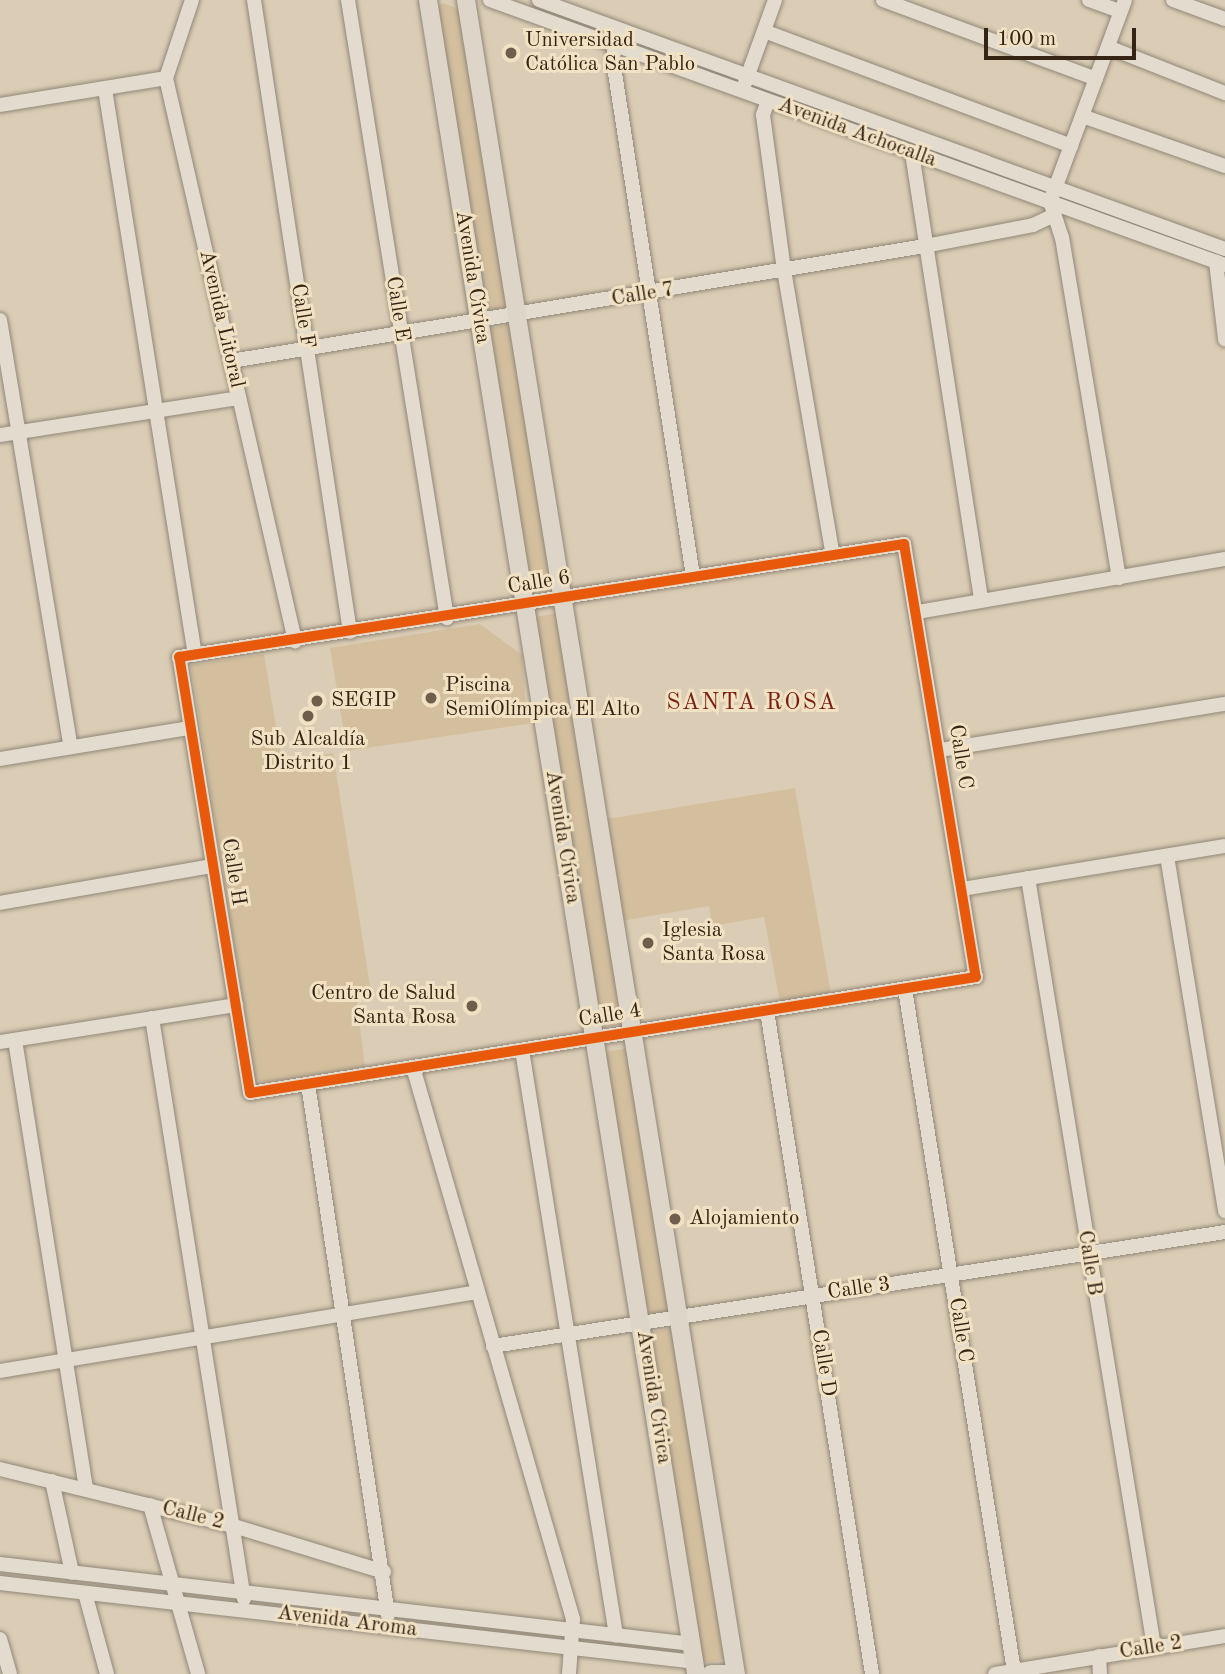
<!DOCTYPE html>
<meta charset="utf-8">
<style>
body{margin:0}
#map{position:relative;width:1225px;height:1674px;overflow:hidden;background:#dbcdb5;font-family:"Old Standard TT",serif}
div>[style]{position:absolute}
.green>*{inset:0;background:#d3bf9e}
.roads{filter:drop-shadow(0 0 2px #918778) drop-shadow(0 0 2px #918778)}
.minor>*{height:14px;margin:-7px;padding:0 7px;transform-origin:7px;border-radius:7px;background:#e2dbce}
.major>*{height:18px;margin:-9px;padding:0 9px;transform-origin:9px;border-radius:9px;background:#ddd5c7}
.cycleway>*{height:10px;margin:-5px;padding:0 5px;transform-origin:5px;border-radius:5px;background:#e8590c}
.dots>*{width:19px;height:19px;translate:-50% -50%;box-sizing:border-box;border:4px solid #f2e2c4;border-radius:50%}
span{translate:-50% -50%;white-space:nowrap;text-align:center;line-height:1.15;-webkit-text-stroke:6px #f2e2c4;paint-order:stroke}
.poi-label{font-size:21px;color:#352313}
.left{translate:0 -50%;text-align:left}
.right{translate:-100% -50%;text-align:right}
.street-label{font-size:21px;color:#352313}
.neighbourhood-label{font-size:23px;color:#7a1f14;letter-spacing:2px}
.scale{position:absolute;left:984px;top:28px;width:152px;height:32px;box-sizing:border-box;border:4px solid #352313;border-top:0;padding-left:9px;font-size:21px;line-height:24px;white-space:nowrap;color:#352313;-webkit-text-stroke:5px #f2e2c4;paint-order:stroke}
</style>
<div id="map">
<div class="green">
<i style="clip-path:polygon(443px 3px,461px 10px,509px 310px,485px 315px,437px 7px)"></i>
<i style="clip-path:polygon(512px 324px,554px 590px,530px 593px,488px 329px)"></i>
<i style="clip-path:polygon(559px 613px,625px 1024px,601px 1028px,535px 617px)"></i>
<i style="clip-path:polygon(480px 624px,522px 655px,526px 710px,533px 723px,347px 751px,330px 648px)"></i>
<i style="clip-path:polygon(264px 654px,282px 763px,333px 753px,371px 992px,356px 996px,365px 1067px,266px 1082px,255px 1080px,191px 665px)"></i>
<i style="clip-path:polygon(795px 788px,831px 994px,780px 1003px,764px 917px,712px 926px,709px 906px,621px 921px,607px 819px)"></i>
<i style="clip-path:polygon(629px 1048px,672px 1312px,649px 1316px,605px 1052px)"></i>
<i style="clip-path:polygon(675px 1328px,728px 1659px,702px 1663px,651px 1332px)"></i>
</div>
<div class="roads">
<div class="minor">
<i style="left:192px;top:0;width:82px;rotate:108.4deg"></i>
<i style="left:166px;top:78px;width:578px;rotate:77.09deg"></i>
<i style="left:254px;top:0;width:639px;rotate:81.36deg"></i>
<i style="left:348px;top:0;width:626px;rotate:80.9deg"></i>
<i style="left:490px;top:0;width:781px;rotate:19.83deg"></i>
<i style="left:539px;top:0;width:730px;rotate:19.95deg"></i>
<i style="left:883px;top:0;width:227px;rotate:20.3deg"></i>
<i style="left:1089px;top:0;width:33px;rotate:20deg"></i>
<i style="left:1173px;top:0;width:55px;rotate:20.1deg"></i>
<i style="left:764px;top:31px;width:328px;rotate:20.5deg"></i>
<i style="left:615px;top:45px;width:15px;rotate:98deg"></i>
<i style="left:613px;top:60px;width:522px;rotate:81.19deg"></i>
<i style="left:1108px;top:47px;width:126px;rotate:21.5deg"></i>
<i style="left:745px;top:83px;width:88px;rotate:-70.1deg"></i>
<i style="left:105px;top:89px;width:573px;rotate:80.97deg"></i>
<i style="left:768px;top:101px;width:15px;rotate:110deg"></i>
<i style="left:763px;top:115px;width:156px;rotate:82.3deg"></i>
<i style="left:784px;top:270px;width:286px;rotate:80.3deg"></i>
<i style="left:0;top:105px;width:168px;rotate:-9.2deg"></i>
<i style="left:1082px;top:116px;width:151px;rotate:19.3deg"></i>
<i style="left:912px;top:153px;width:453px;rotate:81.2deg"></i>
<i style="left:1216px;top:262px;width:78px;rotate:83.3deg"></i>
<i style="left:0;top:320px;width:433px;rotate:80.6deg"></i>
<i style="left:231px;top:361px;width:703px;rotate:-9.41deg"></i>
<i style="left:925px;top:246px;width:110px;rotate:-11deg"></i>
<i style="left:1033px;top:225px;width:21px;rotate:-25deg"></i>
<i style="left:0;top:435px;width:242px;rotate:-8.8deg"></i>
<i style="left:904px;top:544px;width:439px;rotate:80.6deg"></i>
<i style="left:976px;top:977px;width:735px;rotate:170.92deg"></i>
<i style="left:250px;top:1093px;width:442px;rotate:-99.2deg"></i>
<i style="left:179px;top:657px;width:734px;rotate:-8.86deg"></i>
<i style="left:1119px;top:578px;width:345px;rotate:-99.5deg"></i>
<i style="left:1062px;top:238px;width:38px;rotate:-108deg"></i>
<i style="left:1050px;top:202px;width:215px;rotate:-69.6deg"></i>
<i style="left:918px;top:612px;width:312px;rotate:-9.8deg"></i>
<i style="left:940px;top:750px;width:289px;rotate:-9.2deg"></i>
<i style="left:0;top:759px;width:193px;rotate:-9.3deg"></i>
<i style="left:1167px;top:856px;width:360px;rotate:80.7deg"></i>
<i style="left:1028px;top:878px;width:779px;rotate:80.69deg"></i>
<i style="left:962px;top:889px;width:266px;rotate:-9.3deg"></i>
<i style="left:0;top:903px;width:216px;rotate:-9.9deg"></i>
<i style="left:905px;top:989px;width:691px;rotate:80.92deg"></i>
<i style="left:767px;top:1011px;width:671px;rotate:81deg"></i>
<i style="left:152px;top:1018px;width:588px;rotate:81deg"></i>
<i style="left:15px;top:1040px;width:454px;rotate:81deg"></i>
<i style="left:0;top:1042px;width:239px;rotate:-8.9deg"></i>
<i style="left:522px;top:1050px;width:593px;rotate:80.87deg"></i>
<i style="left:413px;top:1067px;width:575px;rotate:73.84deg"></i>
<i style="left:573px;top:1619px;width:55px;rotate:94.2deg"></i>
<i style="left:308px;top:1084px;width:537px;rotate:81.43deg"></i>
<i style="left:493px;top:1346px;width:741px;rotate:-8.85deg"></i>
<i style="left:0;top:1371px;width:484px;rotate:-9.4deg"></i>
<i style="left:0;top:1469px;width:241px;rotate:13.7deg"></i>
<i style="left:234px;top:1526px;width:157px;rotate:17deg"></i>
<i style="left:52px;top:1481px;width:94px;rotate:77.7deg"></i>
<i style="left:150px;top:1505px;width:176px;rotate:74.1deg"></i>
<i style="left:0;top:1564px;width:697px;rotate:6.59deg"></i>
<i style="left:0;top:1583px;width:699px;rotate:6.48deg"></i>
<i style="left:85px;top:1593px;width:84px;rotate:74.8deg"></i>
<i style="left:0;top:1639px;width:36px;rotate:74deg"></i>
<i style="left:1099px;top:1656px;width:18px;rotate:87deg"></i>
<i style="left:995px;top:1674px;width:233px;rotate:-9.4deg"></i>
</div>
<div class="major">
<i style="left:428px;top:0;width:1695px;rotate:80.9deg"></i>
<i style="left:466px;top:0;width:1696px;rotate:80.84deg"></i>
<i style="left:711px;top:1674px;width:20px"></i>
</div>
</div>
<div class="cycleway">
<i style="left:904px;top:544px;width:439px;rotate:80.6deg"></i>
<i style="left:976px;top:977px;width:735px;rotate:170.92deg"></i>
<i style="left:250px;top:1093px;width:442px;rotate:-99.2deg"></i>
<i style="left:179px;top:657px;width:734px;rotate:-8.86deg"></i>
</div>
<div class="dots">
<i style="left:511px;top:53px;background:#6f5e4c"></i>
<i style="left:431px;top:698px;background:#6f5e4c"></i>
<i style="left:317px;top:701px;background:#6f5e4c"></i>
<i style="left:308px;top:716px;background:#6f5e4c"></i>
<i style="left:648px;top:943px;background:#6f5e4c"></i>
<i style="left:472px;top:1006px;background:#6f5e4c"></i>
<i style="left:675px;top:1219px;background:#6f5e4c"></i>
</div>
<div class="poi-label">
<span class="left" style="left:525px;top:53px">Universidad<br>Católica San Pablo</span>
<span class="left" style="left:445px;top:698px">Piscina<br>SemiOlímpica El Alto</span>
<span class="left" style="left:331px;top:701px">SEGIP</span>
<span style="left:308px;top:752px">Sub Alcaldía<br>Distrito 1</span>
<span class="left" style="left:662px;top:943px">Iglesia<br>Santa Rosa</span>
<span class="right" style="left:456px;top:1006px">Centro de Salud<br>Santa Rosa</span>
<span class="left" style="left:689px;top:1219px">Alojamiento</span>
</div>
<div class="street-label">
<span style="left:857px;top:133px;rotate:20deg">Avenida Achocalla</span>
<span style="left:472px;top:277px;rotate:81deg">Avenida Cívica</span>
<span style="left:643px;top:295px;rotate:-9deg">Calle 7</span>
<span style="left:397px;top:309px;rotate:81deg">Calle E</span>
<span style="left:302px;top:316px;rotate:81deg">Calle F</span>
<span style="left:221px;top:319px;rotate:77deg">Avenida Litoral</span>
<span style="left:539px;top:583px;rotate:-9deg">Calle 6</span>
<span style="left:960px;top:757px;rotate:81deg">Calle C</span>
<span style="left:562px;top:837px;rotate:81deg">Avenida Cívica</span>
<span style="left:233px;top:872px;rotate:81deg">Calle H</span>
<span style="left:610px;top:1016px;rotate:-9deg">Calle 4</span>
<span style="left:1089px;top:1263px;rotate:81deg">Calle B</span>
<span style="left:859px;top:1289px;rotate:-8deg">Calle 3</span>
<span style="left:960px;top:1330px;rotate:81deg">Calle C</span>
<span style="left:823px;top:1363px;rotate:81deg">Calle D</span>
<span style="left:653px;top:1397px;rotate:81deg">Avenida Cívica</span>
<span style="left:193px;top:1516px;rotate:14deg">Calle 2</span>
<span style="left:347px;top:1622px;rotate:7deg">Avenida Aroma</span>
<span style="left:1151px;top:1648px;rotate:-9deg">Calle 2</span>
</div>
<div class="neighbourhood-label">
<span style="left:752px;top:703px">SANTA ROSA</span>
</div>
<div class="scale">100 m</div>
</div>
